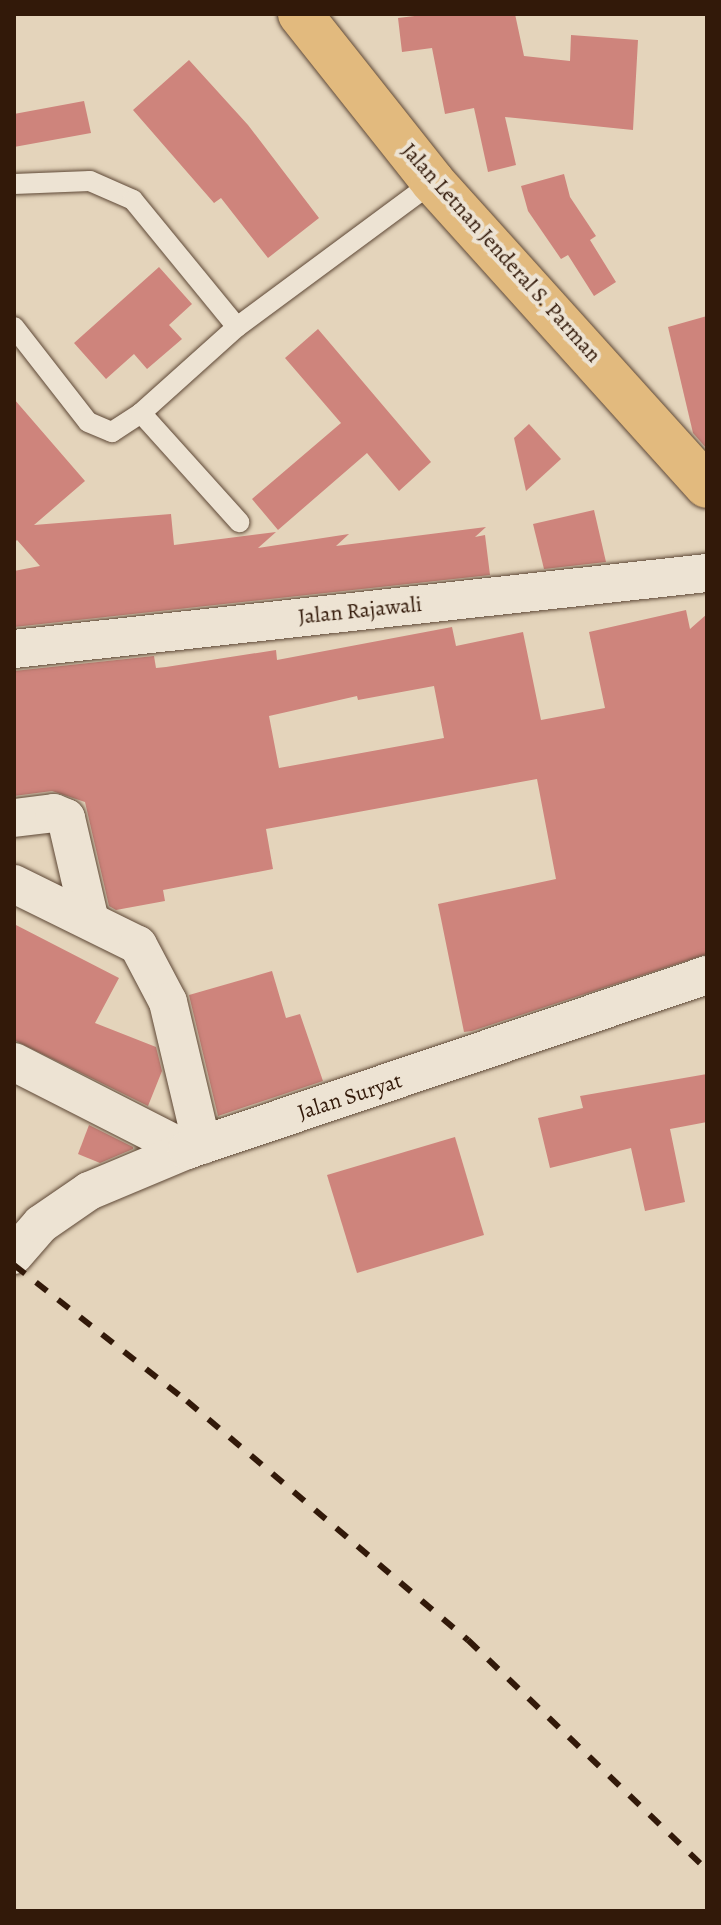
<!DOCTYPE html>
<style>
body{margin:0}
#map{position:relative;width:721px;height:1925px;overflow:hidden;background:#e4d4bb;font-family:Alegreya,serif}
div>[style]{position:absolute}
.building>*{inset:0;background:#ce847c}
.roads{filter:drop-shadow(0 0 2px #5e4836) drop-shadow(0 0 2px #5e4836)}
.service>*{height:20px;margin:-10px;padding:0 10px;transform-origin:10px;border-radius:10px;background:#ede3d3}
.minor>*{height:38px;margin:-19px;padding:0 19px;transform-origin:19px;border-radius:19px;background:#ede3d3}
.trunk>*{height:44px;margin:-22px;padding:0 22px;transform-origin:22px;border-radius:22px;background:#e2ba7e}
.rail>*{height:6px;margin-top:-3px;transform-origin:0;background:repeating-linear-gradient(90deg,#321909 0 14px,transparent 0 28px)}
span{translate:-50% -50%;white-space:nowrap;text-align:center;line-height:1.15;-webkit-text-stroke:8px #ede3d3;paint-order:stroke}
.street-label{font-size:22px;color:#321909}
.frame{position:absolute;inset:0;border:16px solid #321909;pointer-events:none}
</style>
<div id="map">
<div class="building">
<i style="clip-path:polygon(431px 14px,515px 14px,524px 56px,570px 61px,571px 35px,638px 40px,633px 130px,505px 117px,516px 165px,488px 172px,474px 108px,445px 114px,432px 48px,402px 52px,398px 18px)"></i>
<i style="clip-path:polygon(189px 60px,248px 125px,319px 218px,268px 258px,221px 198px,214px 203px,133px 110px)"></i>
<i style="clip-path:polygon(84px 101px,91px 133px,14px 147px,14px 114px)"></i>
<i style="clip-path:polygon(564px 174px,570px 197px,596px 236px,590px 240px,616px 282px,594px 296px,568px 255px,561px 259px,528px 211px,521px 186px)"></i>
<i style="clip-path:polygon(159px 267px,192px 304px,169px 325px,182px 339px,147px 369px,134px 354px,106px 379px,74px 343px)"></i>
<i style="clip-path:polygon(707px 316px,707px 449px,693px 433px,668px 327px)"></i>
<i style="clip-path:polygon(318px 329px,431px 462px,399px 491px,367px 453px,278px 530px,252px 499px,341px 423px,285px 358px)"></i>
<i style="clip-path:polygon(14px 399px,85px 481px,34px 525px,171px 514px,174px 545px,276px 532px,258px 548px,349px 534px,336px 546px,486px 527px,475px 537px,485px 535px,490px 575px,14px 627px,14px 571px,40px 566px,17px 540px,14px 543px)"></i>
<i style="clip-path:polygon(529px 424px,561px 459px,526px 491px,514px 438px)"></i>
<i style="clip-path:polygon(594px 510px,606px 562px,544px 569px,533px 524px)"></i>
<i style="clip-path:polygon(evenodd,686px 610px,690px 629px,707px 614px,707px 954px,472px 1031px,464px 1032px,438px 904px,556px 879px,537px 779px,266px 829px,273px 869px,163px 890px,165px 901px,116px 910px,109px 906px,85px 802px,52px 791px,14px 796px,14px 671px,154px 656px,156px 668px,166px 667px,276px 650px,277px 660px,452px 627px,456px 646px,523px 632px,541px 720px,605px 708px,589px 632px,686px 610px,434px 686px,444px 738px,279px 768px,269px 716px,357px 696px,358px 700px,434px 686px)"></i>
<i style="clip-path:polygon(14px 924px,119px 978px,95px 1023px,156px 1047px,162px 1071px,148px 1106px,14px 1040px)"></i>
<i style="clip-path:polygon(272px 971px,286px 1018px,300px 1014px,323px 1081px,218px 1116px,189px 995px)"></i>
<i style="clip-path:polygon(707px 1074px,707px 1122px,670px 1129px,685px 1202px,645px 1211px,631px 1148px,550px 1168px,538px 1118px,583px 1108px,580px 1096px)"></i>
<i style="clip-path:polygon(89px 1125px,133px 1147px,133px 1149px,100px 1163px,78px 1154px)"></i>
<i style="clip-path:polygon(455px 1137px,484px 1235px,357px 1273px,327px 1175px)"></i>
</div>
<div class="roads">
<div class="service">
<i style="left:14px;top:184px;width:76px;rotate:-2.3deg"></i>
<i style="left:90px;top:181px;width:47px;rotate:23.8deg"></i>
<i style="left:133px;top:200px;width:164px;rotate:50.7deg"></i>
<i style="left:14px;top:327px;width:120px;rotate:52.1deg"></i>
<i style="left:88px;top:422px;width:26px;rotate:23deg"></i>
<i style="left:112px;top:432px;width:35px;rotate:-33deg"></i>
<i style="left:141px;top:413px;width:129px;rotate:-41.9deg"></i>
<i style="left:237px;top:327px;width:244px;rotate:-36.5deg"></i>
<i style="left:141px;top:413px;width:147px;rotate:48deg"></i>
</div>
<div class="minor">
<i style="left:14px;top:649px;width:697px;rotate:-6.26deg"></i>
<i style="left:14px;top:818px;width:40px;rotate:-7.1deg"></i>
<i style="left:54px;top:813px;width:13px;rotate:23deg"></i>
<i style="left:66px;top:818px;width:102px;rotate:76.9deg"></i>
<i style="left:14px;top:884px;width:138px;rotate:26.2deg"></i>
<i style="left:138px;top:945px;width:64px;rotate:62.2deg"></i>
<i style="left:168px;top:1002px;width:147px;rotate:76.6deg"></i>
<i style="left:14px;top:1062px;width:194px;rotate:27deg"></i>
<i style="left:14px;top:1255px;width:41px;rotate:-48.9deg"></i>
<i style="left:41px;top:1224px;width:58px;rotate:-34.5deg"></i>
<i style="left:89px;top:1191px;width:106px;rotate:-22.7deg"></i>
<i style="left:187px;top:1150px;width:549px;rotate:-18.6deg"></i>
</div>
<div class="trunk">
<i style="left:300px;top:14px;width:214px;rotate:51.6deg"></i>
<i style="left:433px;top:182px;width:409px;rotate:48deg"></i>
</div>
</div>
<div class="rail">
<i style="left:14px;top:1265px;width:220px;rotate:38.2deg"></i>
<i style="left:187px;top:1401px;width:369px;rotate:40.4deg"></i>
<i style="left:468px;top:1640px;width:332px;rotate:43.9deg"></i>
</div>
<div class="street-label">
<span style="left:501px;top:253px;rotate:48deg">Jalan Letnan Jenderal S. Parman</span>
<span style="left:360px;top:611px;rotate:-6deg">Jalan Rajawali</span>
<span style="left:350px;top:1097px;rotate:-18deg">Jalan Suryat</span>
</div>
<div class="frame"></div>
</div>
